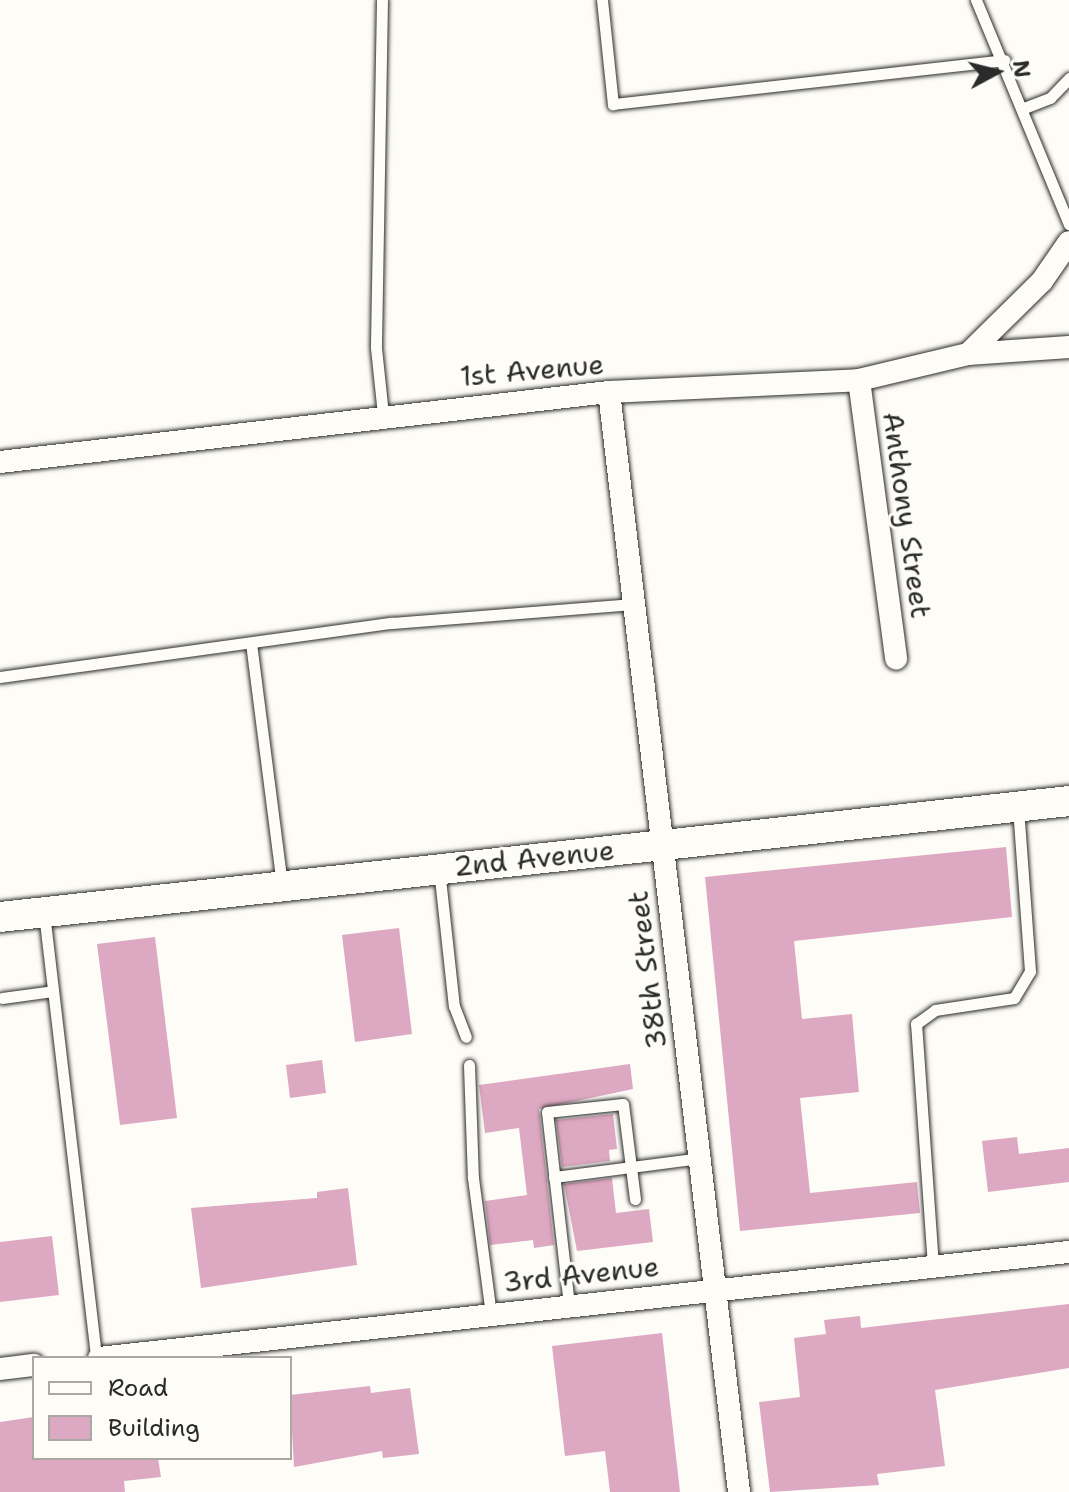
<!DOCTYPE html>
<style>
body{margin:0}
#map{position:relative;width:1069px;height:1492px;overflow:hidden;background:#fdfcf7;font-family:"Shantell Sans",sans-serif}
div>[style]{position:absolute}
.building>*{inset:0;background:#dda8c1}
.roads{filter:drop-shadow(0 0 2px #2b2b2b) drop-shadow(0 0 2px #2b2b2b)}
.lane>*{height:11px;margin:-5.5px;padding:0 5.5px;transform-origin:5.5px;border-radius:5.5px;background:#fdfcf7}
.street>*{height:22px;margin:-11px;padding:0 11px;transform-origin:11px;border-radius:11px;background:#fdfcf7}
.secondary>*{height:30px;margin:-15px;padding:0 15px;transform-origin:15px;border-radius:15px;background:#fdfcf7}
span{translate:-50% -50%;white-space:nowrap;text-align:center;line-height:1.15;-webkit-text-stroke:6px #fdfcf7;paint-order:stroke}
.street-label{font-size:28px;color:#2b2b2b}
.legend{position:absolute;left:32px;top:1356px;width:260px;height:104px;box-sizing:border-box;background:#fdfcf7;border:2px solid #a9a8a5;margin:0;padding:10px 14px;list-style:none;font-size:24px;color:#2b2b2b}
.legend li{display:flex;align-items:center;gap:16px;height:40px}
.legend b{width:40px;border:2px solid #a9a8a5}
.north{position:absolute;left:957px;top:32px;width:80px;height:80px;-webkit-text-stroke:6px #fdfcf7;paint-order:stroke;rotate:83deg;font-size:22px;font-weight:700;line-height:32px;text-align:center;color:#2b2b2b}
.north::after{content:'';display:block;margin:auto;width:28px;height:36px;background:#2b2b2b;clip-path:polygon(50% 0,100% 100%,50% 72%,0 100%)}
</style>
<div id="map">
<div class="building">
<i style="clip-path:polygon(1006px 847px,1012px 917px,794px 941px,802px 1019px,852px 1014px,859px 1092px,800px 1098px,810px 1193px,917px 1182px,920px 1213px,740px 1231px,705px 877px)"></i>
<i style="clip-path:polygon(399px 928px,412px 1034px,355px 1042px,342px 935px)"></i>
<i style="clip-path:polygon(155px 937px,177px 1118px,120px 1125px,97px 944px)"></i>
<i style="clip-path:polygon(322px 1060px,326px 1093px,290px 1098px,286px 1065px)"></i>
<i style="clip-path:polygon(630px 1064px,633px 1089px,539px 1109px,554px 1245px,534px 1248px,533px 1240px,490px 1245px,485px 1201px,527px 1195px,519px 1128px,485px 1133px,479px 1085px)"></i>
<i style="clip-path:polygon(613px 1114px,617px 1149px,609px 1150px,610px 1161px,562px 1167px,556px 1120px)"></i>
<i style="clip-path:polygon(1017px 1137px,1019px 1154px,1069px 1148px,1069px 1182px,988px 1192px,982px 1141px)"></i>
<i style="clip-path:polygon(612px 1178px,616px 1213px,649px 1209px,653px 1242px,577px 1251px,564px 1184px)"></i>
<i style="clip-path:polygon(348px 1188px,357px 1265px,201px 1288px,191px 1208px,317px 1198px,317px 1192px)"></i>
<i style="clip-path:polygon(52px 1236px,59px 1295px,0 1302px,0 1242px)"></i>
<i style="clip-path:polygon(1069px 1304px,1069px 1368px,935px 1390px,945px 1466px,877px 1474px,879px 1485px,770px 1492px,759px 1402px,800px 1397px,794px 1338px,826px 1334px,824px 1320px,860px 1316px,861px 1328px)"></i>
<i style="clip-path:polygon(662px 1333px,680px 1492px,610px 1492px,605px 1451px,565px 1456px,552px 1346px)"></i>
<i style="clip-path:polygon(370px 1386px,371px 1393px,410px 1388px,419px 1454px,383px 1458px,382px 1451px,294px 1467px,290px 1395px)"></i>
<i style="clip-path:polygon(34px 1417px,34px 1458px,158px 1458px,161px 1477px,124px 1481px,125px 1492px,0 1492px,0 1422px)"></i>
</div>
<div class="roads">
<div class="lane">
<i style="left:382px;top:0;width:348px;rotate:91deg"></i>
<i style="left:376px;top:348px;width:67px;rotate:84deg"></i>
<i style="left:602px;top:0;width:105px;rotate:84deg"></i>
<i style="left:613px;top:104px;width:394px;rotate:-6.4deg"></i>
<i style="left:976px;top:0;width:243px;rotate:67.5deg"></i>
<i style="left:1024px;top:108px;width:28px;rotate:-21deg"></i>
<i style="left:1050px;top:98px;width:28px;rotate:-46deg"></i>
<i style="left:251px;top:643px;width:244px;rotate:82.7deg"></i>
<i style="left:0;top:677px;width:395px;rotate:-7.9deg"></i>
<i style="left:391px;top:623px;width:244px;rotate:-4.5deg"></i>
<i style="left:439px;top:869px;width:138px;rotate:83.8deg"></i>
<i style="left:454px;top:1006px;width:33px;rotate:69deg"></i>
<i style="left:44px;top:913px;width:448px;rotate:83.3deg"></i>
<i style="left:2px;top:998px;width:51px;rotate:-7.8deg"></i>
<i style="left:469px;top:1065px;width:113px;rotate:88deg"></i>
<i style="left:473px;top:1178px;width:137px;rotate:82.5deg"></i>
<i style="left:554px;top:1177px;width:147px;rotate:-7.4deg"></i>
<i style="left:933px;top:1266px;width:243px;rotate:-94deg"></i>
<i style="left:916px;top:1024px;width:24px;rotate:-36deg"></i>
<i style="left:935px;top:1010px;width:80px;rotate:-8.6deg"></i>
<i style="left:1014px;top:998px;width:31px;rotate:-59deg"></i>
<i style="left:1030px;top:971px;width:164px;rotate:-94.2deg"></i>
<i style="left:569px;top:1305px;width:194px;rotate:-96.5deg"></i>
<i style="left:547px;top:1112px;width:76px;rotate:-6deg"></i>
<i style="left:623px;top:1104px;width:96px;rotate:82.8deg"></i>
</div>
<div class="street">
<i style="left:968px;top:354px;width:104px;rotate:-44.6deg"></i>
<i style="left:1042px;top:281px;width:47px;rotate:-55.3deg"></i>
<i style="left:859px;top:380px;width:281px;rotate:82.4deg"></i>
<i style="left:609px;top:392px;width:1108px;rotate:83.26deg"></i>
<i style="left:0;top:462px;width:613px;rotate:-6.56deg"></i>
<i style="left:609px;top:392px;width:250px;rotate:-2.7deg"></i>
<i style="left:859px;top:380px;width:112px;rotate:-13.4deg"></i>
<i style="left:968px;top:354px;width:101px;rotate:-4deg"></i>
<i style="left:99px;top:1358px;width:976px;rotate:-6.24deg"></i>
<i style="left:0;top:1369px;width:34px;rotate:-7deg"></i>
</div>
<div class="secondary">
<i style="left:0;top:917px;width:1075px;rotate:-6.19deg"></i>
</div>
</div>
<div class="street-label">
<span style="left:532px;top:370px;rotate:-5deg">1st Avenue</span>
<span style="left:907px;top:515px;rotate:82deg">Anthony Street</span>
<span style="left:534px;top:858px;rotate:-6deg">2nd Avenue</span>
<span style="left:647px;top:970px;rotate:-97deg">38th Street</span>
<span style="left:581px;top:1274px;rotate:-6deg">3rd Avenue</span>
</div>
<ul class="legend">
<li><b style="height:10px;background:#fdfcf7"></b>Road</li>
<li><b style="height:22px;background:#dda8c1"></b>Building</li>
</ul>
<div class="north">N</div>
</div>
